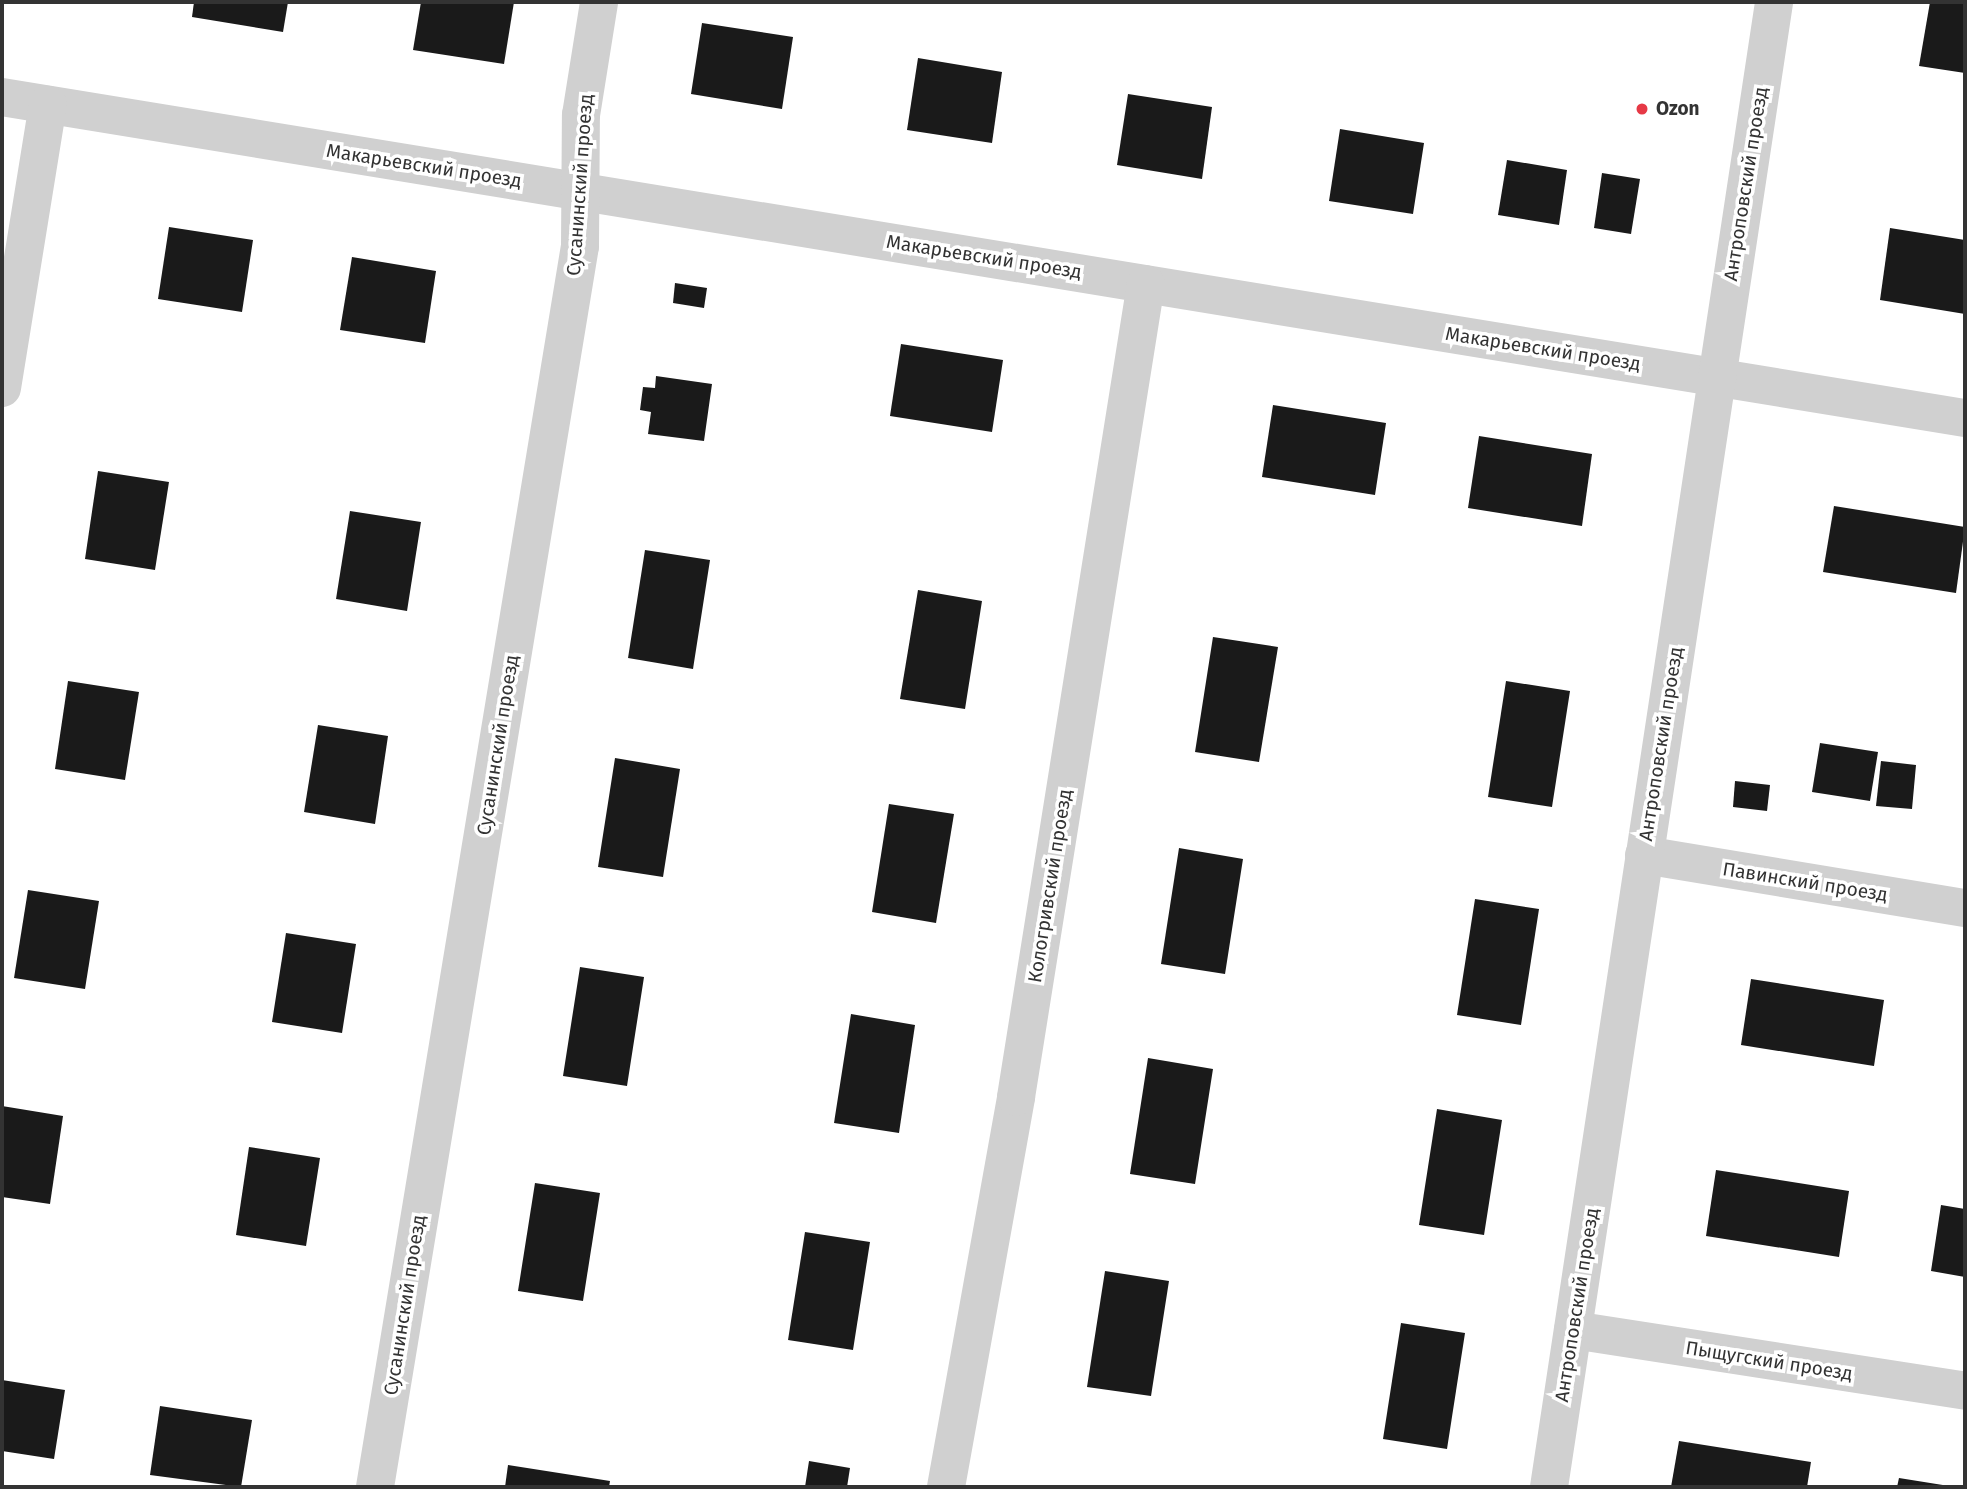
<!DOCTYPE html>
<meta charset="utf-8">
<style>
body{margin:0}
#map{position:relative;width:1967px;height:1489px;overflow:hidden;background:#fff;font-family:"Fira Sans",sans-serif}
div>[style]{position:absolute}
.building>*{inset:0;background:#1a1a1a}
.minor>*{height:38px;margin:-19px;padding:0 19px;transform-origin:19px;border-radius:19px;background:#d0d0d0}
.dots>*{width:19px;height:19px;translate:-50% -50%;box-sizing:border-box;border:4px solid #fff;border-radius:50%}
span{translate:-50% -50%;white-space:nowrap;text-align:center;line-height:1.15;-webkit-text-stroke:7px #fff;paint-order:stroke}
.poi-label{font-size:19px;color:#333;font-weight:700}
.left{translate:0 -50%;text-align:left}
.street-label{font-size:19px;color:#333}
.frame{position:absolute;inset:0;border:4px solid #333;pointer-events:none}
</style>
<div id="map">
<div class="building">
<i style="clip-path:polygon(194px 2px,288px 2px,283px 32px,192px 17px)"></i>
<i style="clip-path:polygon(421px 2px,514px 2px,504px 64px,413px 50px)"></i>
<i style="clip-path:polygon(1930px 2px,1965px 2px,1965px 73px,1919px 66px)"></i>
<i style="clip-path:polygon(702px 23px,793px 37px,782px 109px,691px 94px)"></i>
<i style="clip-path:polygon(918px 58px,1002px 72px,992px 143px,907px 130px)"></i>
<i style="clip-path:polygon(1128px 94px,1212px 107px,1202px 179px,1117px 165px)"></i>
<i style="clip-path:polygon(1340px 129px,1424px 143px,1413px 214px,1329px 201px)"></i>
<i style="clip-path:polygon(1507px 160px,1567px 170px,1559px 225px,1498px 215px)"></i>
<i style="clip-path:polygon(1602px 173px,1640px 179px,1631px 234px,1594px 228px)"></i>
<i style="clip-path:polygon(169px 227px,253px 240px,242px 312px,158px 299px)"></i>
<i style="clip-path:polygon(1890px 228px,1965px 240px,1965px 314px,1880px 300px)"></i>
<i style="clip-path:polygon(352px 257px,436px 271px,425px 343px,340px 330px)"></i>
<i style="clip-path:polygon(675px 283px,707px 288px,704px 308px,673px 303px)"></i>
<i style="clip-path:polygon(901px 344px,1003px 360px,992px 432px,890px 416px)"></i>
<i style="clip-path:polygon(656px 376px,712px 384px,704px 441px,648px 434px,651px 412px,640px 410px,643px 387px,655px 388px)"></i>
<i style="clip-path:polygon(1273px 405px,1386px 423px,1375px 495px,1262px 477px)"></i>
<i style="clip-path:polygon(1479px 436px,1592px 454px,1582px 526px,1468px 508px)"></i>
<i style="clip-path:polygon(98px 471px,169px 482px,155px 570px,85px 559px)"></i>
<i style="clip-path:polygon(1834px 506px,1965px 527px,1956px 593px,1823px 572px)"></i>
<i style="clip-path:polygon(350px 511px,421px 522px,407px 611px,336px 599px)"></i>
<i style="clip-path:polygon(645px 550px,710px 560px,693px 669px,628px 658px)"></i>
<i style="clip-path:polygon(918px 590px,982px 601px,965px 709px,900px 699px)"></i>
<i style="clip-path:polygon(1213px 637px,1278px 647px,1259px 762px,1195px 752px)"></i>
<i style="clip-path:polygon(68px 681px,139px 692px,125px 780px,55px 769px)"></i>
<i style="clip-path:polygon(1506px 681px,1570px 691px,1552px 807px,1488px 797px)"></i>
<i style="clip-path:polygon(318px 725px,388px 736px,375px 824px,304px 812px)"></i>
<i style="clip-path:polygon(1820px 743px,1878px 752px,1870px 801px,1812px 792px)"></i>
<i style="clip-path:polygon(615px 758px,680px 769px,663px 877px,598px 867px)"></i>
<i style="clip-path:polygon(1881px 761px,1916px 765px,1912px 809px,1876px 806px)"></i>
<i style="clip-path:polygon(1735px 781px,1770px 785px,1767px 811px,1733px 807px)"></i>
<i style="clip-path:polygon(889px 804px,954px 814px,936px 923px,872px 912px)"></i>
<i style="clip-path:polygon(1179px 848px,1243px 859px,1225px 974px,1161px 964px)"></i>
<i style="clip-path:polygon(28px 890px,99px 901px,85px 989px,14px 978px)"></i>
<i style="clip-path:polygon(1475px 899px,1539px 909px,1521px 1025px,1457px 1015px)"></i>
<i style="clip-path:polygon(286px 933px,356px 944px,342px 1033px,272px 1022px)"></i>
<i style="clip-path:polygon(580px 967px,644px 977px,627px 1086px,563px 1076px)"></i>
<i style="clip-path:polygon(1751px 979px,1884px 1000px,1874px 1066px,1741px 1045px)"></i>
<i style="clip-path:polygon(851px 1014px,915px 1025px,899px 1133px,834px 1123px)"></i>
<i style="clip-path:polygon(1148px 1058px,1213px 1069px,1195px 1184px,1130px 1174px)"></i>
<i style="clip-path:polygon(2px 1106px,63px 1116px,50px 1204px,2px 1197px)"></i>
<i style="clip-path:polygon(1437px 1109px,1502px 1120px,1484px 1235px,1419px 1225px)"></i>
<i style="clip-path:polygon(249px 1147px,320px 1158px,306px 1246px,236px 1235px)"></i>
<i style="clip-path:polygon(1716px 1170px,1849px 1191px,1839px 1257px,1706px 1236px)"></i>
<i style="clip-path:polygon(535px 1183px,600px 1193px,583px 1301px,518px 1291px)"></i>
<i style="clip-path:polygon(1941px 1205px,1965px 1209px,1965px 1277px,1931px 1271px)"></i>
<i style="clip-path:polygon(805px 1232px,870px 1242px,853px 1350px,788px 1340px)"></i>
<i style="clip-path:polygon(1105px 1271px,1169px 1281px,1151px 1396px,1087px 1387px)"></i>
<i style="clip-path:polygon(1401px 1323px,1465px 1333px,1447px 1449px,1383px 1439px)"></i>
<i style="clip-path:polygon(2px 1380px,65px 1390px,54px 1459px,2px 1451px)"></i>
<i style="clip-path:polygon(160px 1406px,252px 1420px,241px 1487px,150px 1475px)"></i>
<i style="clip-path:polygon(1679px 1441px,1811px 1462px,1807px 1487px,1671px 1487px)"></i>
<i style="clip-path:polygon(809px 1461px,850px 1468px,847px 1487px,805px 1487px)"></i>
<i style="clip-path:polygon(508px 1465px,610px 1481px,609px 1487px,505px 1487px)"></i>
<i style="clip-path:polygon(1899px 1478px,1949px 1486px,1949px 1487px,1897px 1487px)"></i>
</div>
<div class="minor">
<i style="left:2px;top:97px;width:1989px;rotate:9.29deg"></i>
<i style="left:2px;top:388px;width:287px;rotate:-80.8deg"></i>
<i style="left:1644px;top:855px;width:325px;rotate:9.4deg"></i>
<i style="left:1573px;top:1330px;width:397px;rotate:8.8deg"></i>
<i style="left:375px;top:1487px;width:1258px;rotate:-80.62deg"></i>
<i style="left:580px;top:246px;width:131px;rotate:-89.6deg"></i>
<i style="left:581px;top:115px;width:114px;rotate:-80.9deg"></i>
<i style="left:946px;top:1487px;width:396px;rotate:-79.8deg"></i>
<i style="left:1016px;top:1097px;width:823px;rotate:-80.92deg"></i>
<i style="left:1549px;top:1487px;width:1502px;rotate:-81.38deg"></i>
</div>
<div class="dots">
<i style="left:1642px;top:109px;background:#e63946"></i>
</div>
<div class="poi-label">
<span class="left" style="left:1656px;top:109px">Ozon</span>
</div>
<div class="street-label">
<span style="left:424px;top:166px;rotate:9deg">Макарьевский проезд</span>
<span style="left:1746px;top:184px;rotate:-81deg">Антроповский проезд</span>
<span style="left:580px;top:185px;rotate:-86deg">Сусанинский проезд</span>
<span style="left:984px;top:257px;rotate:9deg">Макарьевский проезд</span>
<span style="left:1543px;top:349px;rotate:9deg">Макарьевский проезд</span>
<span style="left:1661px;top:744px;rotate:-81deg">Антроповский проезд</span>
<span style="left:498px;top:745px;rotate:-81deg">Сусанинский проезд</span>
<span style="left:1805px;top:882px;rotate:9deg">Павинский проезд</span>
<span style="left:1050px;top:886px;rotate:-81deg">Кологривский проезд</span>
<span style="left:405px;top:1305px;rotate:-81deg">Сусанинский проезд</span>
<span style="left:1577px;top:1305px;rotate:-81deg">Антроповский проезд</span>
<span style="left:1769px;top:1361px;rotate:9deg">Пыщугский проезд</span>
</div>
<div class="frame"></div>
</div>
